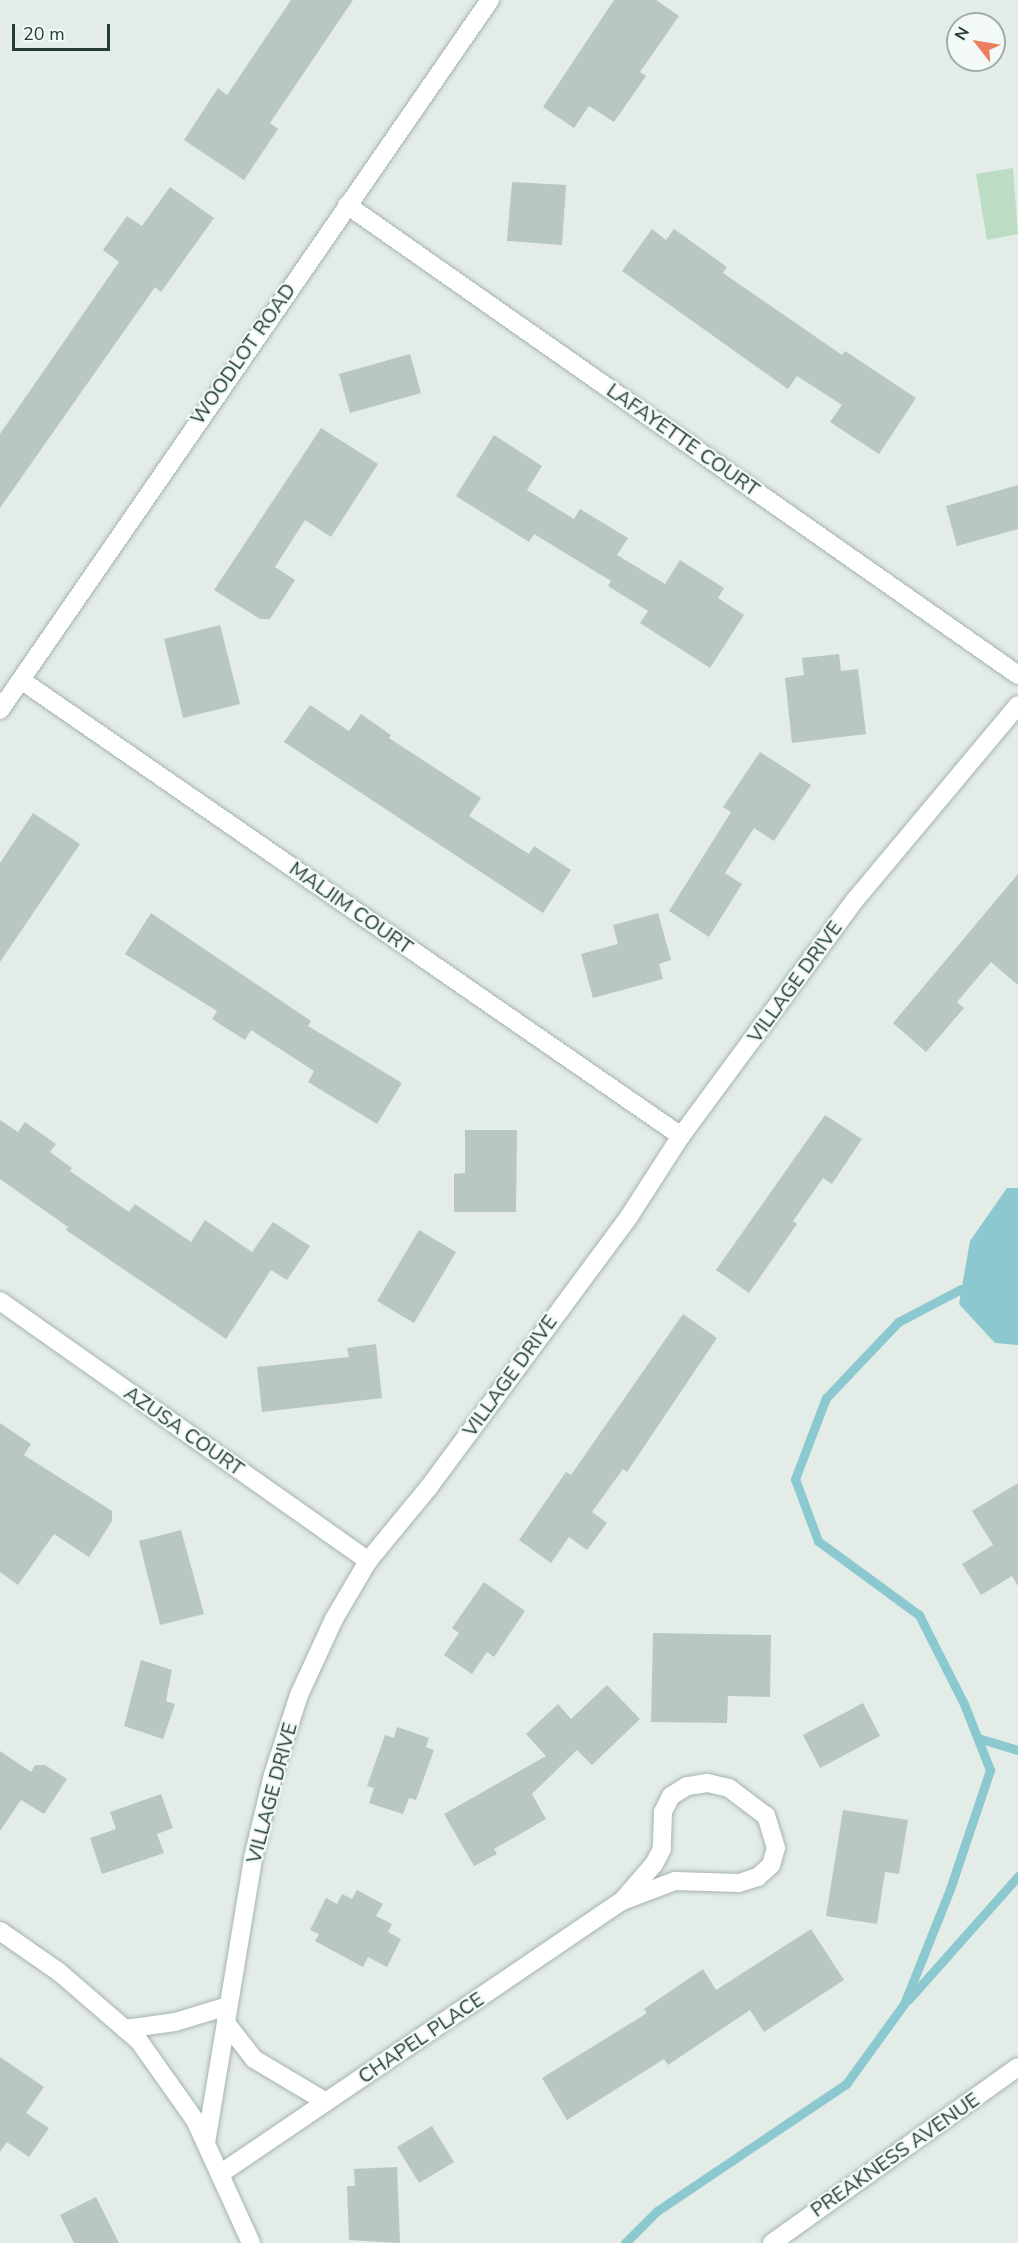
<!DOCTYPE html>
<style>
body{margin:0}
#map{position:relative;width:1018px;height:2243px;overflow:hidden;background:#e3ece7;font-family:"Nunito Sans",sans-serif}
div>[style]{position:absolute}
.green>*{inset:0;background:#bcddc4}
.water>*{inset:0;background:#8cc8cf}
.stream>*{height:9px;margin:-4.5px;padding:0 4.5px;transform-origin:4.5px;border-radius:4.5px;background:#8cc8cf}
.building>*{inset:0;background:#b8c7c0}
.roads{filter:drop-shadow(0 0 2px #a6b4ae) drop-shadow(0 0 2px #a6b4ae)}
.minor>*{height:18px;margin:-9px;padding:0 9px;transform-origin:9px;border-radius:9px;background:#fff}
.tertiary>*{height:18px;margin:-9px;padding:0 9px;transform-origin:9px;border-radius:9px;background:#fff}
.secondary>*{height:18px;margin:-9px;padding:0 9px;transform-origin:9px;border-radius:9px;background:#fff}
span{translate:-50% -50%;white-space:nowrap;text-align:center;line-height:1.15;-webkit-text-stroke:4.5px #f3f9f6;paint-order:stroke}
.street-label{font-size:20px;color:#233d35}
.north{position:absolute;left:946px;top:12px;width:60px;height:60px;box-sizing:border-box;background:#f3f9f6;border:2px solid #a0aea9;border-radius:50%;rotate:301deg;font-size:16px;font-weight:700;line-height:24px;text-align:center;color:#233d35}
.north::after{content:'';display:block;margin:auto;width:21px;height:27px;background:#ed7d5f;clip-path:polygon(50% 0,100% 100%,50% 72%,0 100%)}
.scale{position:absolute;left:12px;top:24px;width:98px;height:27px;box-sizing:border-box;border:3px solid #233d35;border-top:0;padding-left:8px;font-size:18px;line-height:21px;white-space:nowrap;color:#233d35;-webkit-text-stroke:4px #f3f9f6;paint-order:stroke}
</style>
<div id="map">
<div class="green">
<i style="clip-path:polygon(1013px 168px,1018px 234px,987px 240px,976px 174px)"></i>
</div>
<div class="water">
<i style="clip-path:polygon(1007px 1188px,1018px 1188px,1018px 1345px,995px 1343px,959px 1304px,970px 1241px)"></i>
</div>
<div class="stream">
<i style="left:978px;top:1738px;width:42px;rotate:16.7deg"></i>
<i style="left:908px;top:2000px;width:166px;rotate:-48.4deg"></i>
<i style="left:625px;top:2243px;width:45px;rotate:-45deg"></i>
<i style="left:657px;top:2211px;width:228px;rotate:-33.9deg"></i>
<i style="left:846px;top:2084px;width:99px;rotate:-54.1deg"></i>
<i style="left:904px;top:2004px;width:124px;rotate:-68.2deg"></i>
<i style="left:950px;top:1889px;width:126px;rotate:-71.4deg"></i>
<i style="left:990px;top:1770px;width:71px;rotate:-111.5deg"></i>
<i style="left:964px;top:1704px;width:100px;rotate:-116.8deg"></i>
<i style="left:919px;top:1615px;width:125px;rotate:-143.8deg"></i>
<i style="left:818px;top:1541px;width:66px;rotate:-110.4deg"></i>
<i style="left:795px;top:1479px;width:87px;rotate:-69.1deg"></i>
<i style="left:826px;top:1398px;width:105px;rotate:-46.5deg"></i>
<i style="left:898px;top:1322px;width:71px;rotate:-27.6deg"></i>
</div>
<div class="building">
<i style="clip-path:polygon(291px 0,353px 0,270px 123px,278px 129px,244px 180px,184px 140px,218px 88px,227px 95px)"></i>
<i style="clip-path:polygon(614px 0,656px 0,679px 16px,640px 72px,646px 76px,614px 122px,589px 106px,574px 128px,543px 107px)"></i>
<i style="clip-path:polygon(512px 182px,566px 185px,562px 245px,507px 241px)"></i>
<i style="clip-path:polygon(170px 187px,214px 218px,161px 292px,155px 287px,0 508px,0 434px,119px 262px,103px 250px,127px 216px,142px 226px)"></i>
<i style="clip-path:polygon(652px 229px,666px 240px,674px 229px,727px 267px,723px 273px,842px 355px,845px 351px,916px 398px,879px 454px,830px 422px,842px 405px,797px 376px,788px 389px,622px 271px)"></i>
<i style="clip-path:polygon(410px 354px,421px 393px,350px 413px,339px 374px)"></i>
<i style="clip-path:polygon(321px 428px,378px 464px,331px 537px,305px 520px,275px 567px,295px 580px,270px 619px,260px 619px,214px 590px)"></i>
<i style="clip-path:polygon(494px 435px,542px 466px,527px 490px,574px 519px,580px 509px,628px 538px,617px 555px,665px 584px,680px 560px,724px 588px,718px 598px,744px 615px,710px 668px,640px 623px,648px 611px,608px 586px,611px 581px,534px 534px,529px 542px,456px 496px)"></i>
<i style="clip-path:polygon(1018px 485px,1018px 529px,957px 546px,946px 506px)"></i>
<i style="clip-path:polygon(220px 625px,240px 704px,183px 718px,164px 639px)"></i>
<i style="clip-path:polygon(839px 654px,841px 671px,858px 669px,866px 734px,792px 743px,785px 678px,804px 675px,802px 658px)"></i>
<i style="clip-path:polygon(310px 705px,349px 731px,361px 714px,391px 735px,389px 738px,481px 798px,469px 816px,529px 854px,534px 846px,571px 870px,543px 913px,284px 742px)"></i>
<i style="clip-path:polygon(760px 752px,811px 785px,774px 841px,754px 828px,725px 873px,742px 884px,709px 937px,669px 911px,731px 812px,723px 807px)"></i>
<i style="clip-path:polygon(33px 813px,80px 844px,0 962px,0 863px)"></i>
<i style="clip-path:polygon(1018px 874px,1018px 985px,991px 962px,957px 1002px,964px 1008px,926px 1052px,893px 1023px)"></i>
<i style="clip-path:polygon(151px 913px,311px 1021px,308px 1026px,402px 1083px,377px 1124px,308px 1082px,314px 1071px,251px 1030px,245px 1040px,212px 1019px,217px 1011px,125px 954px)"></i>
<i style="clip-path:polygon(658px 913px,671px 960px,659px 964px,663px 979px,593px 998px,581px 954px,618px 944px,613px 925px)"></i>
<i style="clip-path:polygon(825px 1115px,862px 1139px,832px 1184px,823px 1178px,793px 1221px,797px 1224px,749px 1293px,716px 1270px)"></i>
<i style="clip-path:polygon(0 1120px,18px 1132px,25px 1122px,56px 1144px,50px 1152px,72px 1168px,70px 1171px,129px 1212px,135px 1204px,191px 1242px,205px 1220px,252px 1252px,273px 1222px,310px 1246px,287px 1280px,271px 1270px,226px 1339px,66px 1230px,68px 1227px,0 1179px)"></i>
<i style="clip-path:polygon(465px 1130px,517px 1130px,516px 1212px,454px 1212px,454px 1174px,465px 1173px)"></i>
<i style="clip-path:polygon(419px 1230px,456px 1252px,414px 1323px,377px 1301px)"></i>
<i style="clip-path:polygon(683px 1314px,717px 1338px,627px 1472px,623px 1469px,592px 1512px,607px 1523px,587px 1550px,569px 1537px,551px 1563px,519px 1540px,566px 1472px,571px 1475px)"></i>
<i style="clip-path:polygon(376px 1344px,382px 1398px,262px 1412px,257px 1367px,349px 1357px,347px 1348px)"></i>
<i style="clip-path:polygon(0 1423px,31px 1444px,24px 1455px,112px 1511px,112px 1521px,89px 1557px,54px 1534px,18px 1585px,0 1572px)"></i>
<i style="clip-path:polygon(1018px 1483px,1018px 1586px,1012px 1576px,981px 1595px,962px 1564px,993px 1545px,972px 1511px)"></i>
<i style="clip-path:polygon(181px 1530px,204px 1614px,160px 1625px,139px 1541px)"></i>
<i style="clip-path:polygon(484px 1582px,525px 1611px,494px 1657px,487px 1652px,472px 1674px,444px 1655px,459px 1633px,452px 1628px)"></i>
<i style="clip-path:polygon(653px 1633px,771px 1635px,770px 1697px,728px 1696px,727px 1723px,651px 1722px)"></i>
<i style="clip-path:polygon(141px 1660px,172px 1670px,166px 1701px,175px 1704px,163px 1739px,124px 1726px)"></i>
<i style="clip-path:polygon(607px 1685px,640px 1719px,592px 1765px,577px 1750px,532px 1794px,546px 1819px,494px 1849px,497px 1854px,474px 1866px,444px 1814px,546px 1756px,526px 1734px,558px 1704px,571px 1719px)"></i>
<i style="clip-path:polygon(863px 1703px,880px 1736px,820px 1768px,803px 1735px)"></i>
<i style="clip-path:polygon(397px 1727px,429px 1738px,426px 1747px,434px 1750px,416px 1800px,409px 1798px,403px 1814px,369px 1803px,374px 1788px,367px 1786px,385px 1735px,394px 1738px)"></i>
<i style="clip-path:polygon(0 1751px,31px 1772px,35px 1765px,45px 1765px,67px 1779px,44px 1814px,21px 1800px,0 1831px)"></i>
<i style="clip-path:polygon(161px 1794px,173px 1828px,157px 1834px,164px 1853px,102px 1874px,90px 1838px,116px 1829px,110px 1812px)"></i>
<i style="clip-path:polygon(843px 1810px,908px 1820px,899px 1874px,885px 1872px,877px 1924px,826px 1916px)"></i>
<i style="clip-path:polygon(357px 1890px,383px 1904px,376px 1916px,392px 1924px,388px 1932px,401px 1939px,387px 1967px,368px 1957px,363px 1967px,315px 1941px,319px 1934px,310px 1930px,326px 1898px,337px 1904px,342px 1894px,352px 1899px)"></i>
<i style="clip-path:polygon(811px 1929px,844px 1980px,764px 2032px,750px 2010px,668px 2065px,664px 2059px,567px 2120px,542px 2078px,647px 2013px,644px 2009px,703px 1969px,716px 1990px)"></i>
<i style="clip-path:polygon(0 2057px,44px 2087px,26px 2113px,49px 2128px,29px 2157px,7px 2142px,0 2152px)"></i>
<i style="clip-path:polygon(432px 2126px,454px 2162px,419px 2183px,397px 2147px)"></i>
<i style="clip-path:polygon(397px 2167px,400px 2243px,349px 2240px,347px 2186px,355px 2186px,354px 2169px)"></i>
<i style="clip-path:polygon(96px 2197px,119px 2243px,74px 2243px,60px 2215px)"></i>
</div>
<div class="roads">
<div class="minor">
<i style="left:347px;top:205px;width:819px;rotate:35.01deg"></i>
<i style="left:21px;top:680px;width:802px;rotate:34.64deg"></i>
<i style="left:0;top:710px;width:863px;rotate:-55.39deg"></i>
<i style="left:0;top:1301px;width:451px;rotate:35.2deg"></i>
<i style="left:226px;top:2023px;width:46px;rotate:52.1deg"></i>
<i style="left:254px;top:2059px;width:84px;rotate:30.8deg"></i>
<i style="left:125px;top:2029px;width:50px;rotate:-8deg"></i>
<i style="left:175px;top:2022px;width:55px;rotate:-16.8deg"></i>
<i style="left:206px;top:2143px;width:289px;rotate:-80.6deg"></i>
<i style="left:253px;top:1858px;width:85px;rotate:-76.5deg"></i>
<i style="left:273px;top:1775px;width:84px;rotate:-72deg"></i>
<i style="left:299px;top:1695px;width:84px;rotate:-65.3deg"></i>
<i style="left:334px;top:1619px;width:67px;rotate:-59.6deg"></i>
<i style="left:368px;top:1561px;width:96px;rotate:-50.5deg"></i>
<i style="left:429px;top:1487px;width:338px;rotate:-53.5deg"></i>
<i style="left:630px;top:1215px;width:94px;rotate:-57.2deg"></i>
<i style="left:681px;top:1136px;width:293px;rotate:-53.6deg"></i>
<i style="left:855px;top:900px;width:254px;rotate:-50.1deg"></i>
<i style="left:220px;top:2174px;width:486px;rotate:-34.2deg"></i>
<i style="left:622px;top:1901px;width:57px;rotate:-20.7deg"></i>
<i style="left:675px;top:1881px;width:64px;rotate:1.8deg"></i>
<i style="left:739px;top:1883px;width:20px;rotate:-18deg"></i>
<i style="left:758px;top:1877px;width:18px;rotate:-43deg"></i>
<i style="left:771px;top:1865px;width:18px;rotate:-74deg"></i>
<i style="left:776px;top:1848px;width:34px;rotate:-107deg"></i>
<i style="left:766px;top:1816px;width:46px;rotate:-142.9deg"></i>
<i style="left:729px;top:1788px;width:23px;rotate:-167deg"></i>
<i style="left:707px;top:1783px;width:20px;rotate:171deg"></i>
<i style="left:687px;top:1786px;width:19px;rotate:148deg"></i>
<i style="left:671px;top:1796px;width:18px;rotate:117deg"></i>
<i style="left:663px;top:1812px;width:37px;rotate:92deg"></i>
<i style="left:662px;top:1849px;width:17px;rotate:118deg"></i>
<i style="left:654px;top:1864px;width:49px;rotate:130.9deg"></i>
</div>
<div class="tertiary">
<i style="left:0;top:1931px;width:72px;rotate:34.8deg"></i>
<i style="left:59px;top:1972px;width:106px;rotate:40.8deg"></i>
<i style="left:139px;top:2041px;width:97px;rotate:54.7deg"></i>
<i style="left:195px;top:2120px;width:135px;rotate:65.5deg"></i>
</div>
<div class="secondary">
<i style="left:772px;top:2243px;width:302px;rotate:-35.6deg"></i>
</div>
</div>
<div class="street-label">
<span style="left:243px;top:354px;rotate:-55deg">WOODLOT ROAD</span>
<span style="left:683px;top:440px;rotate:35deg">LAFAYETTE COURT</span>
<span style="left:351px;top:908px;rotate:35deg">MALJIM COURT</span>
<span style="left:795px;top:982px;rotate:-54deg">VILLAGE DRIVE</span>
<span style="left:510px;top:1376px;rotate:-54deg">VILLAGE DRIVE</span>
<span style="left:184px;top:1431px;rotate:35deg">AZUSA COURT</span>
<span style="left:272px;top:1793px;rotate:-75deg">VILLAGE DRIVE</span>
<span style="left:421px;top:2038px;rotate:-34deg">CHAPEL PLACE</span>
<span style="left:895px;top:2155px;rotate:-35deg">PREAKNESS AVENUE</span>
</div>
<div class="north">N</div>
<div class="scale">20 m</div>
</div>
